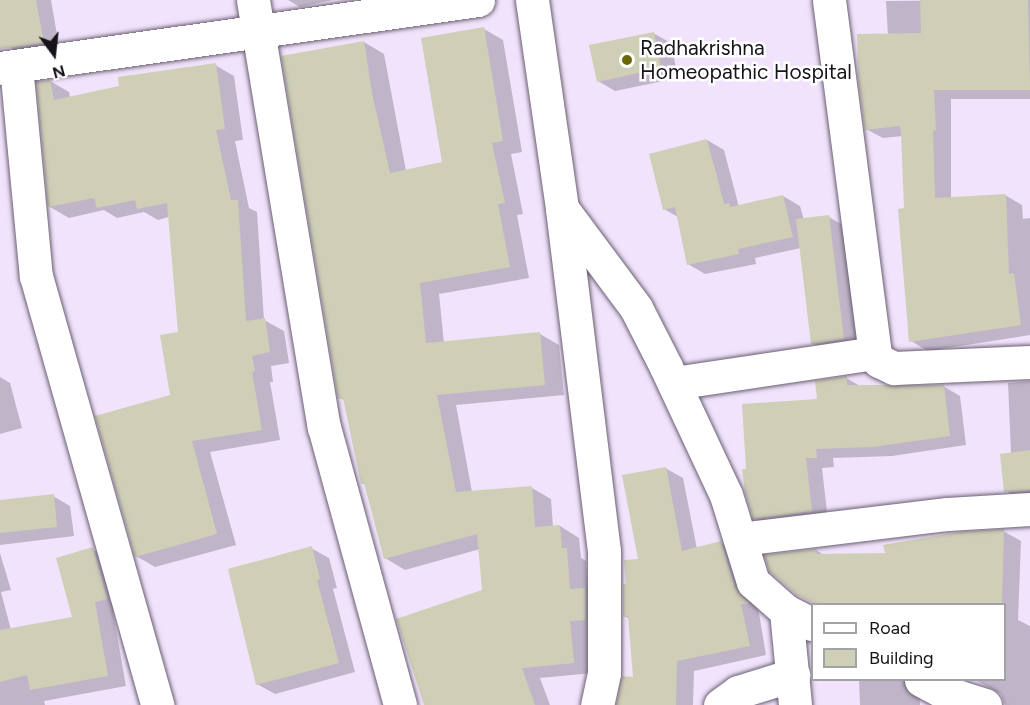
<!DOCTYPE html>
<style>
body{margin:0}
#map{position:relative;width:1030px;height:705px;overflow:hidden;background:#f0e3fb;font-family:Figtree,sans-serif}
div>[style]{position:absolute}
.shadow>*{inset:0;background:#0003}
.building>*{inset:0;background:#cecfb6}
.roads{filter:drop-shadow(0 0 2px #6b5f73) drop-shadow(0 0 2px #6b5f73)}
.minor>*{height:33px;margin:-16.5px;padding:0 16.5px;transform-origin:16.5px;border-radius:16.5px;background:#fff}
.dots>*{width:16px;height:16px;translate:-50% -50%;box-sizing:border-box;border:3px solid #fff;border-radius:50%}
span{translate:-50% -50%;white-space:nowrap;text-align:center;line-height:1.15;-webkit-text-stroke:5px #fff;paint-order:stroke}
.poi-label{font-size:21px;color:#17131a}
.left{translate:0 -50%;text-align:left}
.legend{position:absolute;left:811px;top:603px;width:195px;height:78px;box-sizing:border-box;background:#fff;border:2px solid #a2a1a3;margin:0;padding:8px 10px;list-style:none;font-size:18px;color:#17131a}
.legend li{display:flex;align-items:center;gap:12px;height:30px}
.legend b{width:30px;border:2px solid #a2a1a3}
.north{position:absolute;left:24px;top:24px;width:60px;height:60px;-webkit-text-stroke:4px #fff;paint-order:stroke;rotate:165deg;font-size:16px;font-weight:700;line-height:24px;text-align:center;color:#17131a}
.north::after{content:'';display:block;margin:auto;width:21px;height:27px;background:#17131a;clip-path:polygon(50% 0,100% 100%,50% 72%,0 100%)}
</style>
<div id="map">
<div class="shadow">
<i style="clip-path:polygon(0 0,51px 0,60px 52px,27px 57px,10px 47px)"></i>
<i style="clip-path:polygon(288px 0,333px 0,300px 7px)"></i>
<i style="clip-path:polygon(1030px 0,1030px 99px,951px 99px,951px 198px,1005px 195px,1022px 205px,1023px 219px,1030px 218px,1030px 335px,928px 351px,911px 341px,902px 136px,883px 138px,866px 129px,888px 35px,886px 1px)"></i>
<i style="clip-path:polygon(484px 29px,503px 40px,522px 152px,511px 154px,523px 214px,517px 215px,529px 278px,439px 294px,444px 343px,540px 334px,559px 345px,564px 395px,456px 405px,472px 492px,532px 488px,551px 499px,553px 527px,560px 526px,579px 538px,581px 558px,586px 561px,593px 673px,540px 678px,550px 705px,431px 705px,484px 591px,480px 549px,405px 570px,385px 558px,366px 485px,362px 483px,346px 401px,340px 398px,364px 42px,384px 54px,406px 171px,444px 163px)"></i>
<i style="clip-path:polygon(653px 33px,671px 43px,678px 78px,615px 91px,598px 81px)"></i>
<i style="clip-path:polygon(215px 65px,234px 76px,243px 140px,235px 141px,249px 208px,257px 212px,264px 320px,284px 331px,289px 363px,271px 366px,273px 382px,270px 382px,280px 440px,210px 452px,236px 545px,155px 567px,136px 556px,172px 397px,180px 334px,169px 217px,158px 220px,144px 212px,117px 218px,104px 210px,69px 218px,50px 207px,50px 81px,69px 92px,70px 98px)"></i>
<i style="clip-path:polygon(707px 140px,724px 150px,739px 207px,783px 196px,800px 206px,804px 220px,829px 217px,846px 227px,861px 348px,829px 353px,812px 343px,801px 248px,755px 258px,756px 264px,705px 274px,688px 264px,678px 217px,664px 209px)"></i>
<i style="clip-path:polygon(0 377px,10px 383px,22px 428px,0 434px)"></i>
<i style="clip-path:polygon(846px 378px,862px 387px,943px 386px,960px 396px,966px 445px,892px 456px,833px 458px,834px 467px,822px 468px,828px 521px,771px 528px,754px 518px,748px 470px)"></i>
<i style="clip-path:polygon(1030px 381px,1030px 500px,1023px 501px,1006px 491px,1011px 454px,1008px 383px)"></i>
<i style="clip-path:polygon(665px 468px,683px 478px,697px 549px,721px 543px,738px 553px,758px 607px,766px 655px,694px 671px,693px 705px,617px 705px,634px 678px,630px 619px,624px 616px,628px 585px,640px 560px)"></i>
<i style="clip-path:polygon(53px 496px,70px 506px,74px 536px,0 545px,0 502px)"></i>
<i style="clip-path:polygon(1003px 531px,1021px 541px,1018px 620px,1030px 626px,1030px 705px,1005px 705px,1001px 694px,977px 681px,1004px 680px,1004px 604px,854px 604px,853px 584px,805px 595px,816px 550px,825px 556px,886px 555px)"></i>
<i style="clip-path:polygon(311px 548px,329px 558px,337px 588px,333px 589px,355px 672px,275px 694px,257px 684px)"></i>
<i style="clip-path:polygon(92px 549px,111px 560px,125px 609px,113px 612px,126px 686px,44px 701px,45px 705px,0 705px,0 553px,11px 590px,1px 592px,11px 630px,74px 618px)"></i>
<i style="clip-path:polygon(859px 680px,909px 680px,919px 685px,920px 705px,860px 705px)"></i>
</div>
<div class="building">
<i style="clip-path:polygon(0 0,36px 0,44px 43px,0 49px)"></i>
<i style="clip-path:polygon(920px 0,1028px 0,1030px 90px,934px 90px,936px 130px,933px 131px,935px 198px,1006px 194px,1009px 274px,1014px 273px,1021px 325px,909px 342px,898px 209px,904px 208px,901px 132px,900px 126px,865px 130px,858px 76px,857px 34px,921px 33px)"></i>
<i style="clip-path:polygon(484px 27px,503px 141px,492px 143px,505px 203px,498px 204px,510px 267px,420px 283px,426px 343px,540px 332px,545px 385px,437px 395px,456px 492px,532px 486px,535px 527px,560px 525px,562px 548px,567px 548px,570px 589px,585px 588px,585px 620px,570px 621px,574px 663px,522px 668px,535px 705px,424px 705px,396px 619px,482px 590px,477px 534px,384px 559px,364px 483px,361px 484px,343px 398px,338px 399px,281px 56px,364px 41px,372px 93px,390px 173px,442px 162px,421px 38px)"></i>
<i style="clip-path:polygon(654px 32px,661px 68px,597px 82px,589px 45px)"></i>
<i style="clip-path:polygon(216px 63px,225px 129px,216px 130px,231px 200px,238px 200px,246px 321px,265px 318px,270px 352px,252px 356px,255px 371px,252px 372px,262px 430px,192px 441px,217px 534px,135px 557px,95px 416px,170px 395px,160px 335px,178px 332px,167px 203px,137px 209px,135px 200px,97px 208px,94px 198px,48px 207px,36px 82px,50px 80px,54px 100px,119px 86px,118px 77px)"></i>
<i style="clip-path:polygon(707px 139px,724px 204px,729px 203px,730px 207px,783px 195px,793px 237px,738px 249px,739px 254px,687px 265px,675px 207px,663px 210px,649px 154px)"></i>
<i style="clip-path:polygon(829px 215px,844px 339px,811px 344px,796px 219px)"></i>
<i style="clip-path:polygon(847px 376px,847px 385px,944px 385px,950px 436px,873px 447px,816px 449px,817px 458px,806px 458px,812px 511px,753px 519px,745px 492px,742px 469px,746px 469px,742px 404px,817px 399px,815px 381px)"></i>
<i style="clip-path:polygon(1030px 450px,1030px 490px,1004px 492px,1000px 454px)"></i>
<i style="clip-path:polygon(666px 467px,682px 551px,721px 541px,735px 588px,750px 604px,741px 604px,750px 646px,677px 661px,676px 705px,616px 705px,622px 676px,633px 677px,628px 616px,623px 617px,623px 584px,626px 584px,624px 560px,638px 559px,622px 475px)"></i>
<i style="clip-path:polygon(54px 494px,57px 527px,0 533px,0 500px)"></i>
<i style="clip-path:polygon(1004px 529px,1002px 604px,815px 604px,797px 595px,769px 571px,764px 555px,816px 549px,817px 554px,885px 553px,883px 545px,959px 532px)"></i>
<i style="clip-path:polygon(312px 546px,320px 579px,317px 580px,339px 663px,256px 685px,228px 569px)"></i>
<i style="clip-path:polygon(93px 547px,107px 599px,95px 602px,108px 676px,30px 690px,27px 675px,0 682px,0 630px,72px 617px,56px 558px)"></i>
</div>
<div class="roads">
<div class="minor">
<i style="left:253px;top:0;width:433px;rotate:80.6deg"></i>
<i style="left:324px;top:427px;width:288px;rotate:74.7deg"></i>
<i style="left:532px;top:0;width:211px;rotate:81.8deg"></i>
<i style="left:562px;top:209px;width:345px;rotate:83deg"></i>
<i style="left:604px;top:551px;width:122px;rotate:90deg"></i>
<i style="left:604px;top:673px;width:33px;rotate:102deg"></i>
<i style="left:829px;top:0;width:356px;rotate:82.6deg"></i>
<i style="left:875px;top:353px;width:9px;rotate:63deg"></i>
<i style="left:879px;top:361px;width:17px;rotate:25deg"></i>
<i style="left:894px;top:368px;width:136px;rotate:-2.5deg"></i>
<i style="left:16px;top:66px;width:211px;rotate:84.6deg"></i>
<i style="left:36px;top:276px;width:446px;rotate:74.2deg"></i>
<i style="left:0;top:68px;width:483px;rotate:-8.1deg"></i>
<i style="left:564px;top:211px;width:121px;rotate:53.4deg"></i>
<i style="left:636px;top:308px;width:66px;rotate:63deg"></i>
<i style="left:666px;top:367px;width:141px;rotate:64.9deg"></i>
<i style="left:726px;top:495px;width:91px;rotate:72.8deg"></i>
<i style="left:753px;top:582px;width:44px;rotate:41.3deg"></i>
<i style="left:786px;top:611px;width:29px;rotate:27deg"></i>
<i style="left:674px;top:383px;width:203px;rotate:-8.5deg"></i>
<i style="left:740px;top:539px;width:209px;rotate:-6.9deg"></i>
<i style="left:948px;top:514px;width:82px;rotate:-3.5deg"></i>
<i style="left:786px;top:611px;width:94px;rotate:84.5deg"></i>
<i style="left:921px;top:680px;width:26px;rotate:28deg"></i>
<i style="left:944px;top:692px;width:43px;rotate:17.6deg"></i>
<i style="left:720px;top:705px;width:22px;rotate:-36deg"></i>
<i style="left:738px;top:692px;width:58px;rotate:-17.2deg"></i>
</div>
</div>
<div class="dots">
<i style="left:627px;top:60px;background:#696802"></i>
</div>
<div class="poi-label">
<span class="left" style="left:640px;top:60px">Radhakrishna<br>Homeopathic Hospital</span>
</div>
<ul class="legend">
<li><b style="height:8px;background:#fff"></b>Road</li>
<li><b style="height:16px;background:#cecfb6"></b>Building</li>
</ul>
<div class="north">N</div>
</div>
